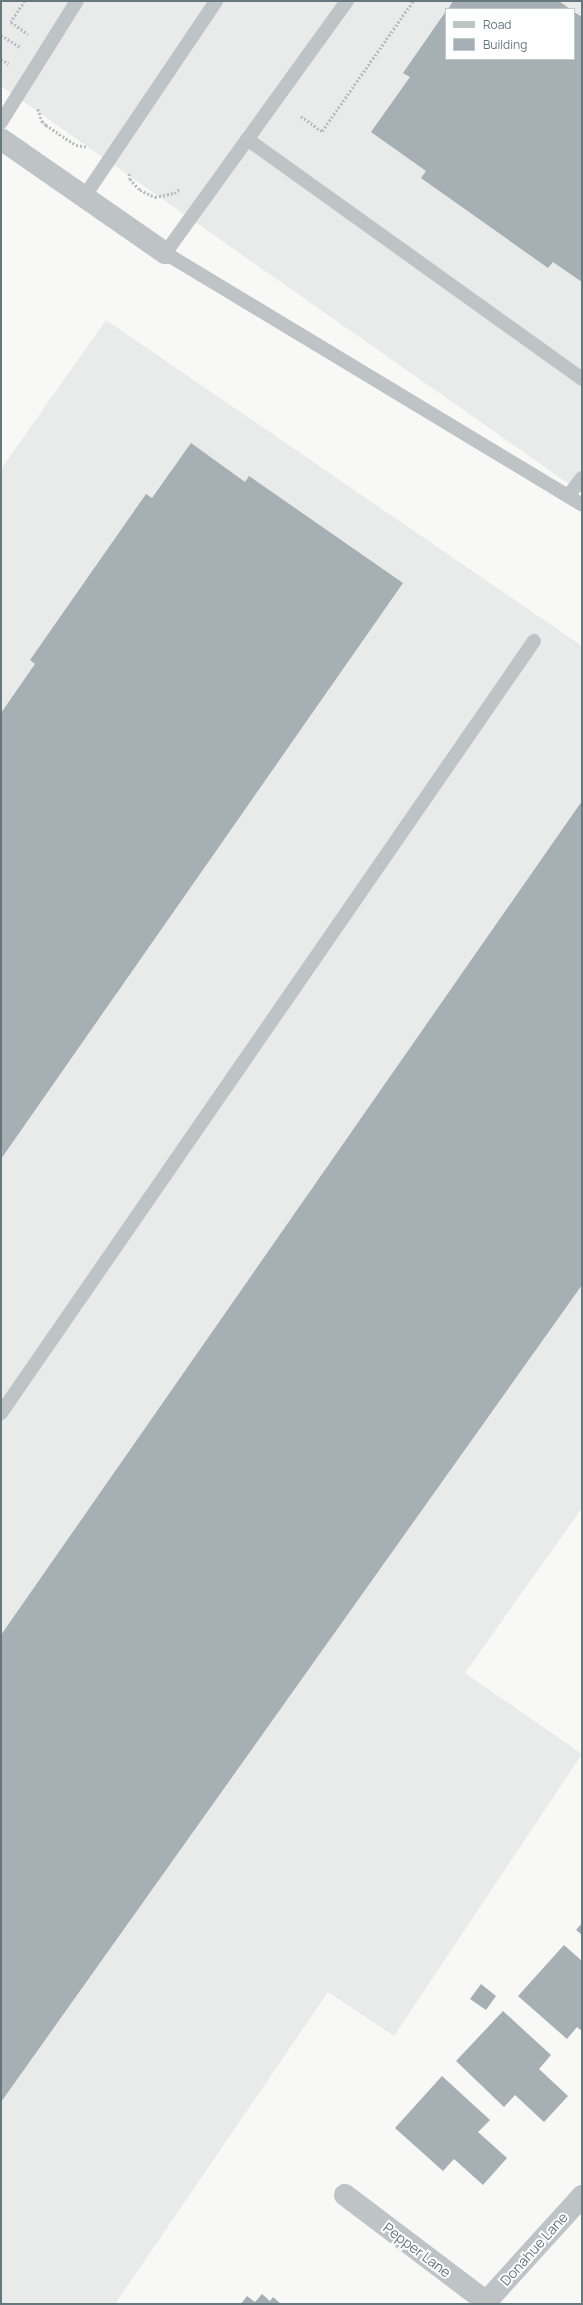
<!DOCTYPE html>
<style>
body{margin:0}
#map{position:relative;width:583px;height:2305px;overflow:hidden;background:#f8f8f6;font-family:Manrope,sans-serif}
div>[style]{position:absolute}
.built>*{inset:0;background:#e9eaea}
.building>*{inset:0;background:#a6afb3}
.path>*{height:2.5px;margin-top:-1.25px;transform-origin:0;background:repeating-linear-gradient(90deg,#b8bcbe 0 2px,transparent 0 4px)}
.service>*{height:14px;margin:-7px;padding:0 7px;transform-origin:7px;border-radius:7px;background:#bec3c5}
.minor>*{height:22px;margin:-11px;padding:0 11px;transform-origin:11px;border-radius:11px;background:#bec3c5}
span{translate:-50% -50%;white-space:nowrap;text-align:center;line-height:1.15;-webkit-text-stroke:4px #fff;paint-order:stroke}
.street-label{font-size:14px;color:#66777e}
.frame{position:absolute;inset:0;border:2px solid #66777e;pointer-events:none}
.legend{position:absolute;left:445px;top:8px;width:130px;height:52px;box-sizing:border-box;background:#fff;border:1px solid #c2c9cb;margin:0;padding:5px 7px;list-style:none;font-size:12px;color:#66777e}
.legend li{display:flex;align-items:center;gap:8px;height:20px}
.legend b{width:20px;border:1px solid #c2c9cb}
</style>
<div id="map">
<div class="built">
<i style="clip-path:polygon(evenodd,1px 1px,582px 1px,582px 493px,1px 86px,1px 1px,446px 9px,574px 9px,574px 59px,446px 59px,446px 9px)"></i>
<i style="clip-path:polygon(106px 320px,582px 646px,582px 1508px,465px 1673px,582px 1754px,394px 2036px,328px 1992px,115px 2304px,1px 2304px,1px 469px)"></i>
</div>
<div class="building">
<i style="clip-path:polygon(453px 1px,559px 1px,570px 9px,448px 9px)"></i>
<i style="clip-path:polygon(446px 11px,446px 59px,574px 59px,574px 12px,582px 17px,582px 282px,553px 262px,548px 268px,421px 178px,426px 171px,371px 132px,410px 77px,403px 73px)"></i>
<i style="clip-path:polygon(191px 443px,245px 482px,249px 476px,403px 583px,1px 1159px,1px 713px,35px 664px,30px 660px,146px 494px,152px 498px)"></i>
<i style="clip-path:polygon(582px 801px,582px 1285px,1px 2102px,1px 1635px)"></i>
<i style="clip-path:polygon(582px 1923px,582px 1935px,576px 1930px)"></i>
<i style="clip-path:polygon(564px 1945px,582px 1961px,582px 2031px,577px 2027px,567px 2039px,518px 1996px)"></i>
<i style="clip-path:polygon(481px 1984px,496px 1996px,486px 2010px,470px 1999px)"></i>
<i style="clip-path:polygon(503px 2011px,551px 2055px,539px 2069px,568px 2096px,544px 2122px,515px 2095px,504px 2107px,456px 2061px)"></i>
<i style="clip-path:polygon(442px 2076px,490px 2120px,478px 2132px,507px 2158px,483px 2185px,454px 2159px,443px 2171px,395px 2128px)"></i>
<i style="clip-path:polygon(262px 2294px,270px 2301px,273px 2297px,281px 2304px,241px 2304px,247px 2296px,255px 2302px)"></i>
</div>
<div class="path">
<i style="left:25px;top:1px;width:25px;rotate:124deg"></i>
<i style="left:11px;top:22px;width:21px;rotate:35deg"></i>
<i style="left:1px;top:35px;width:22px;rotate:32deg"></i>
<i style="left:1px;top:59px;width:9px;rotate:32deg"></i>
<i style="left:38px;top:109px;width:13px;rotate:72deg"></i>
<i style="left:42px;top:121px;width:6px;rotate:45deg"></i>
<i style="left:46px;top:125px;width:36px;rotate:34deg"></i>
<i style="left:76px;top:145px;width:12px;rotate:9deg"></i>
<i style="left:301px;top:116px;width:26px;rotate:36deg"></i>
<i style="left:322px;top:131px;width:159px;rotate:-55deg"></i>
<i style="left:129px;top:174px;width:5px;rotate:79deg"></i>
<i style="left:130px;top:179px;width:15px;rotate:48deg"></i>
<i style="left:140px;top:190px;width:17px;rotate:25deg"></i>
<i style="left:155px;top:197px;width:19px;rotate:-12deg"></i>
<i style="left:174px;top:193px;width:7px;rotate:-34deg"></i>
</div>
<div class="service">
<i style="left:347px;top:1px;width:311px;rotate:125.8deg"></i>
<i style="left:165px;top:253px;width:487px;rotate:31.1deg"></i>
<i style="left:1px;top:122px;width:143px;rotate:-57.9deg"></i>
<i style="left:247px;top:139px;width:412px;rotate:35.6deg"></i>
<i style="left:84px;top:197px;width:236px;rotate:-56deg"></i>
<i style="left:568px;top:496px;width:23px;rotate:-52deg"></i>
<i style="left:1px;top:1413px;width:938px;rotate:-55.38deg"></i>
</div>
<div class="minor">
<i style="left:1px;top:139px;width:200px;rotate:34.8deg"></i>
<i style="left:345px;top:2195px;width:181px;rotate:37.1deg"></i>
<i style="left:486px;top:2302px;width:143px;rotate:-47.8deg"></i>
</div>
<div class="street-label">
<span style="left:534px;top:2249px;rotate:-48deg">Donahue Lane</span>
<span style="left:417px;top:2250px;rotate:37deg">Pepper Lane</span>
</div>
<div class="frame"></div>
<ul class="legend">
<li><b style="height:5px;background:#bec3c5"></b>Road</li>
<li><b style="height:11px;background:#a6afb3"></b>Building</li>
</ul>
</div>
